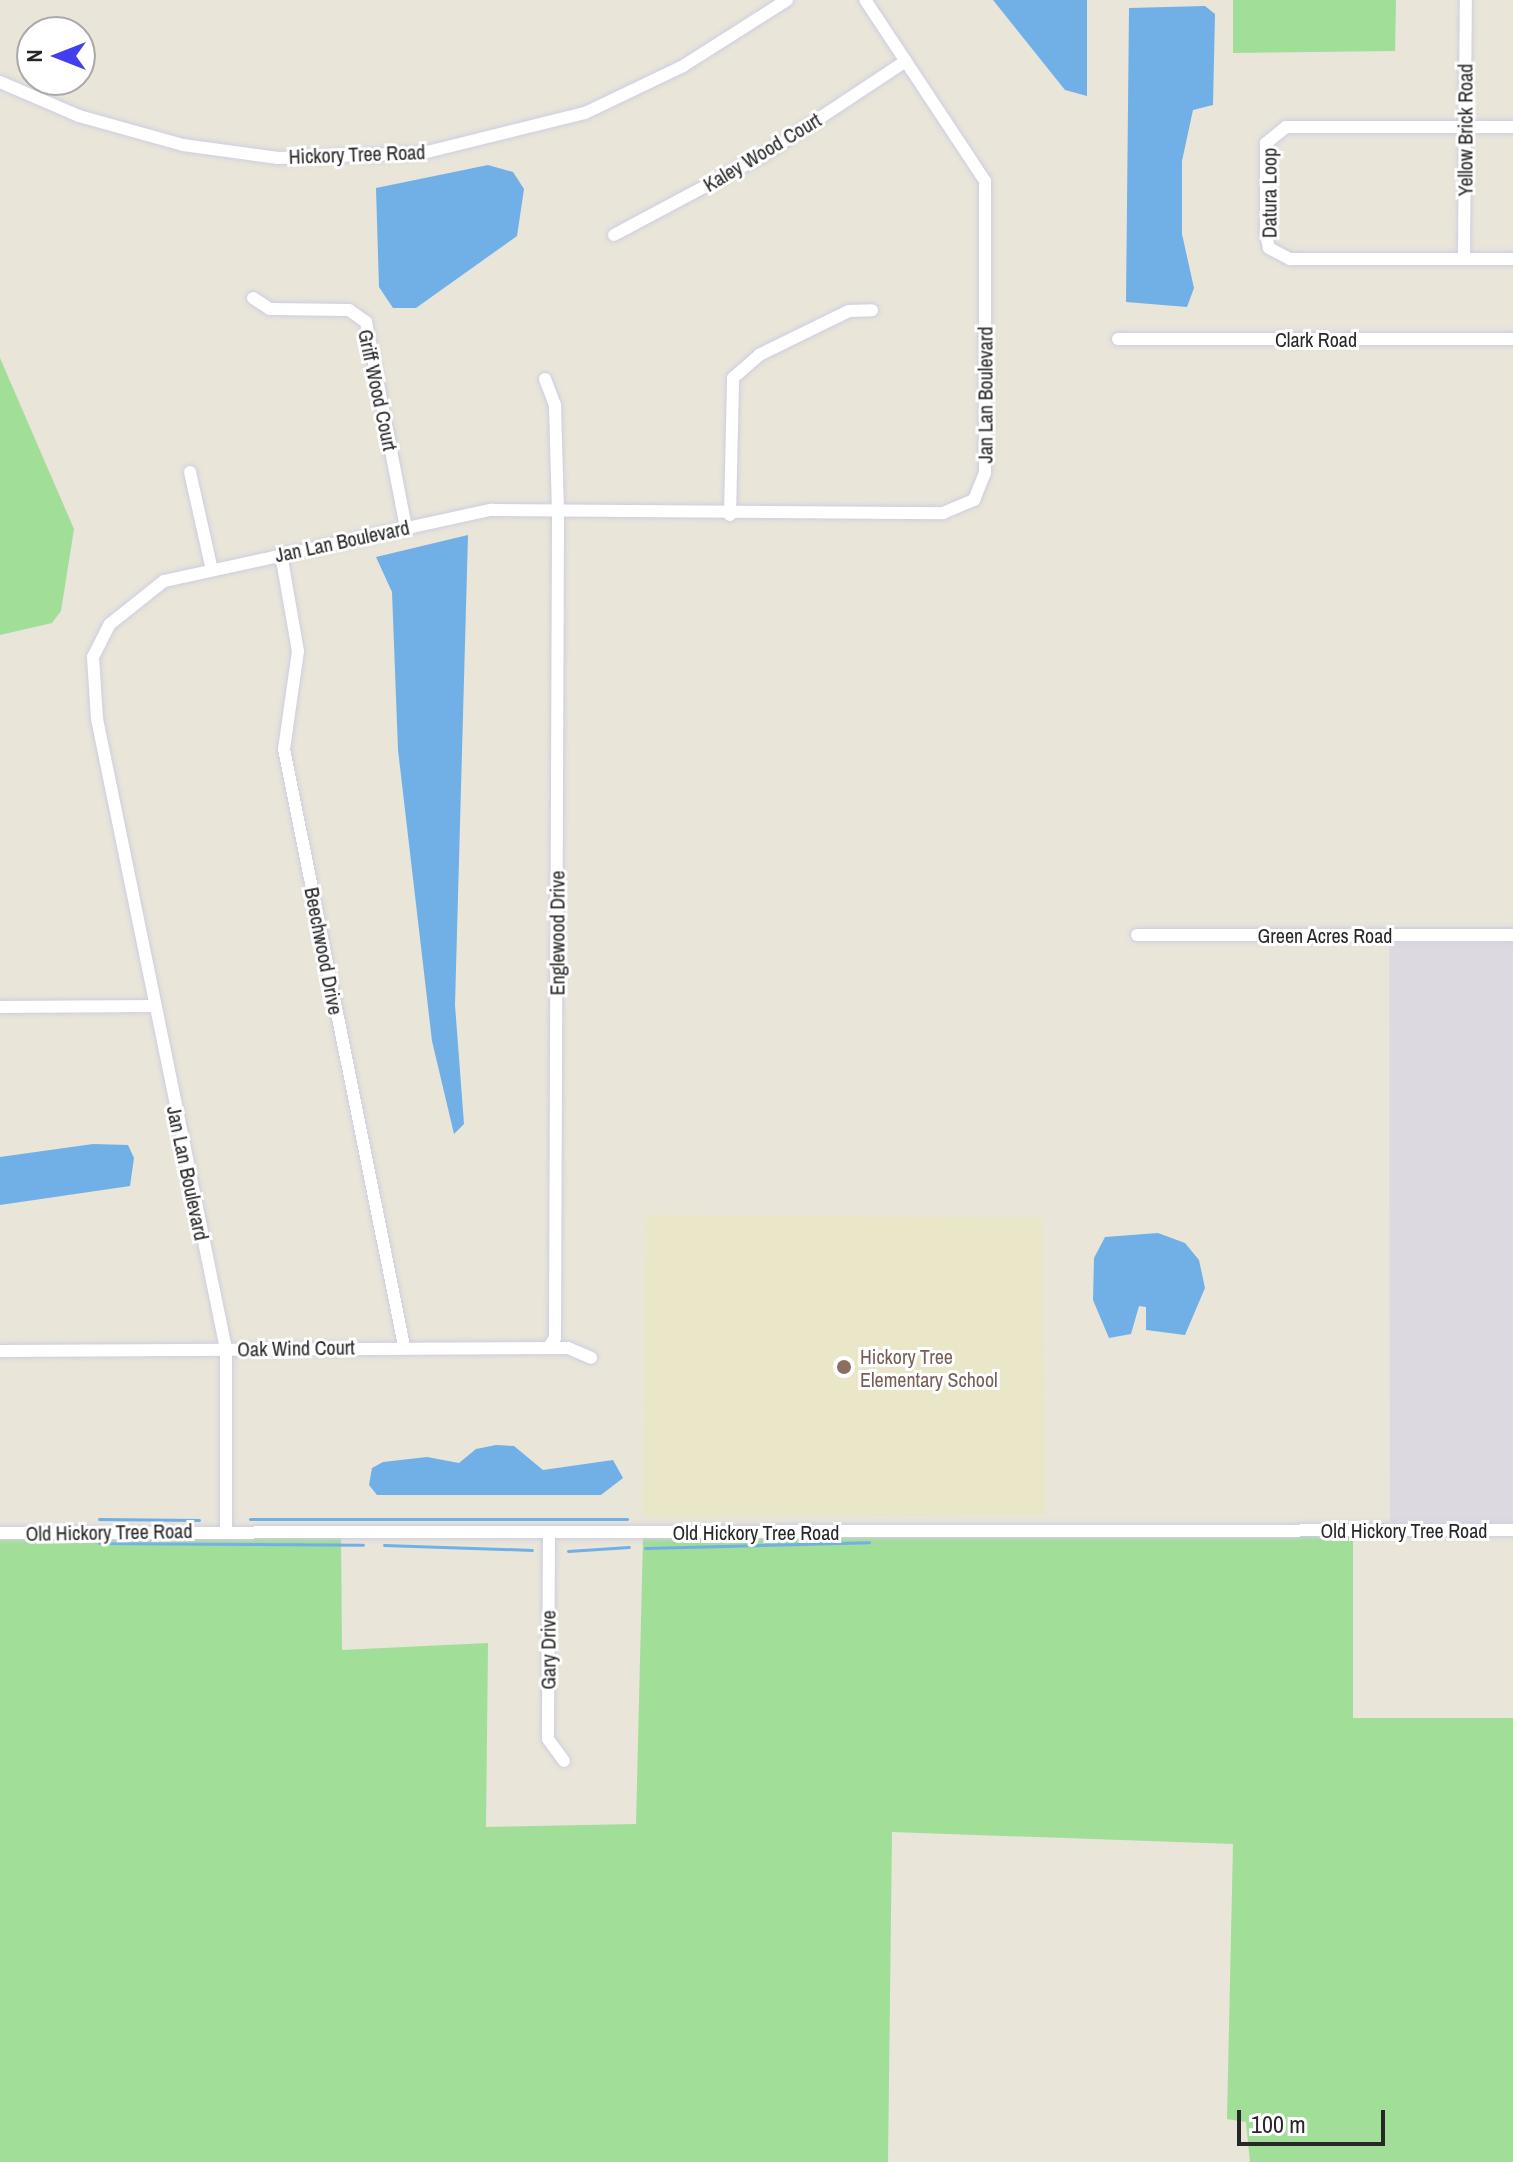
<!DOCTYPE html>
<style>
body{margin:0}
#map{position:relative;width:1513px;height:2162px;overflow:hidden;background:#e9e5d9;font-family:"Archivo Narrow",sans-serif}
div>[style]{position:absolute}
.industrial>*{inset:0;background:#ddd9e1}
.education>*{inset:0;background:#eae6c8}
.green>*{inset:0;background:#a1de97}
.water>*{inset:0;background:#70b0e7}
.stream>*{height:3px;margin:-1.5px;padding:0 1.5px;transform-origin:1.5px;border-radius:1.5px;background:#70b0e7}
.roads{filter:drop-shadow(0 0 2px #cecee0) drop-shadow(0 0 2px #cecee0)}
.minor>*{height:12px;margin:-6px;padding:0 6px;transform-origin:6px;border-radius:6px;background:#fff}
.dots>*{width:22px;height:22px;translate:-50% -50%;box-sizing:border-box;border:4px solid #fff;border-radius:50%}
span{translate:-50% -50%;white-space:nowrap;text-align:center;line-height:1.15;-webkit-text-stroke:6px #fff;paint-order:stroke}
.street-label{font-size:20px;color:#272727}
.education-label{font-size:20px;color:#785e54}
.left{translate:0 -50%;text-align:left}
.north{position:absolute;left:16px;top:16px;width:80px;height:80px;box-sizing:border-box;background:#fff;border:2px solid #a9a9a9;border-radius:50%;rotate:270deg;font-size:22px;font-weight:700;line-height:32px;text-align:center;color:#272727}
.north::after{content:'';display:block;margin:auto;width:28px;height:36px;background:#413ff0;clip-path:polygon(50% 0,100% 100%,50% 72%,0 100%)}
.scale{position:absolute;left:1237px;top:2110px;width:148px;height:36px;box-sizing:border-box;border:4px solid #272727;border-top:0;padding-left:10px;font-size:24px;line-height:28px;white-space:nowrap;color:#272727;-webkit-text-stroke:6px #fff;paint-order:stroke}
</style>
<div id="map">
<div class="industrial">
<i style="clip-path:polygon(1389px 927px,1513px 927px,1513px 1525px,1390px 1523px)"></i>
</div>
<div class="education">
<i style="clip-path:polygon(646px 1215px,1043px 1218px,1045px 1515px,643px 1517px)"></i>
</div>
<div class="green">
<i style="clip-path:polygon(1233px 0,1396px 0,1395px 51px,1233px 53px)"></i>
<i style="clip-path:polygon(0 358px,74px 529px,61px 611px,52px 623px,0 635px)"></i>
<i style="clip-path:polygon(1353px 1535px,1353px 1718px,1513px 1718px,1513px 2162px,1250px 2162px,1246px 2122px,1227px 2119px,1233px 1844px,892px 1832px,888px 2162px,0 2162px,0 1538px,341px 1537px,342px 1650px,488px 1643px,486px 1827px,636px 1824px,643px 1538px)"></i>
</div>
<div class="water">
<i style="clip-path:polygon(993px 0,1087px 0,1087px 96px,1065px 90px)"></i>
<i style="clip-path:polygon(1205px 6px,1215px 14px,1213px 105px,1193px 110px,1182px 161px,1182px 234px,1194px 288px,1187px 307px,1126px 302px,1129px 8px)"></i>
<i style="clip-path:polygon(488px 165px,513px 172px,524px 189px,517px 236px,416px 308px,393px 308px,379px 287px,376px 188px)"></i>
<i style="clip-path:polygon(468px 535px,455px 1005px,464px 1124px,454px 1134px,432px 1041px,398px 750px,392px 592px,376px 557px)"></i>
<i style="clip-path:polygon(93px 1144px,128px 1145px,134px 1158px,130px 1186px,0 1205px,0 1157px)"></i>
<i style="clip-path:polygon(1158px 1233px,1185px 1243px,1199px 1260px,1205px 1288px,1185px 1335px,1146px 1330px,1146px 1307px,1139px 1306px,1131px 1334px,1109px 1338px,1093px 1300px,1094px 1258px,1105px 1237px)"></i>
<i style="clip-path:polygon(496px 1445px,514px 1446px,543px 1470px,613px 1460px,623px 1478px,601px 1495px,377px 1495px,369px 1485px,372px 1468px,383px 1462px,427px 1457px,459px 1463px,476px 1449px)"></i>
</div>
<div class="stream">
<i style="left:99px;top:1519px;width:100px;rotate:0.6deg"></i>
<i style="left:250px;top:1519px;width:377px"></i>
<i style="left:99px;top:1543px;width:264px;rotate:0.4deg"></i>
<i style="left:384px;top:1545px;width:148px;rotate:1.9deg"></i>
<i style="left:645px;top:1548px;width:224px;rotate:-1.5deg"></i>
<i style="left:568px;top:1551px;width:61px;rotate:-3.8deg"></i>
</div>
<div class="roads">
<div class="minor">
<i style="left:0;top:82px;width:86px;rotate:23.3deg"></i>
<i style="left:79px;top:116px;width:108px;rotate:15.6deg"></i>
<i style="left:183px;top:145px;width:96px;rotate:7.8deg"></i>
<i style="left:278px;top:158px;width:145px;rotate:-2deg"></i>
<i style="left:423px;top:153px;width:167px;rotate:-13.9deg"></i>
<i style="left:585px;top:113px;width:109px;rotate:-25.6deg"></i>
<i style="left:683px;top:66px;width:123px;rotate:-32.4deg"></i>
<i style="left:1513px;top:127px;width:227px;rotate:180deg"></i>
<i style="left:1286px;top:127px;width:26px;rotate:141deg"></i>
<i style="left:1266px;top:143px;width:92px;rotate:90deg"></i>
<i style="left:1266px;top:235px;width:13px;rotate:77deg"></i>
<i style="left:1269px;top:248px;width:24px;rotate:28deg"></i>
<i style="left:1290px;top:259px;width:223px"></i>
<i style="left:614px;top:235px;width:170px;rotate:-28.1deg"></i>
<i style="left:764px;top:155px;width:170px;rotate:-33.5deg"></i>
<i style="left:1464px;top:259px;width:259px;rotate:-89.6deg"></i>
<i style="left:253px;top:298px;width:20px;rotate:33deg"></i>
<i style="left:270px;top:309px;width:79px;rotate:0.7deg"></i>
<i style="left:349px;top:310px;width:21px;rotate:35deg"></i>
<i style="left:366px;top:322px;width:209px;rotate:79deg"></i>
<i style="left:1118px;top:339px;width:395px"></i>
<i style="left:545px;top:379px;width:28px;rotate:69deg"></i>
<i style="left:555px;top:405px;width:110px;rotate:88.4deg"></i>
<i style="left:558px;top:515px;width:823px;rotate:90.21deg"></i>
<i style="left:555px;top:1338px;width:12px;rotate:125deg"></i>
<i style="left:190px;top:472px;width:96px;rotate:77.4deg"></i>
<i style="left:730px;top:515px;width:137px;rotate:-88.7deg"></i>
<i style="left:733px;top:378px;width:35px;rotate:-41deg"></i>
<i style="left:759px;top:355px;width:100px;rotate:-26.1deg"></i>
<i style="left:849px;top:311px;width:23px;rotate:-2deg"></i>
<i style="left:281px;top:554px;width:98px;rotate:80.1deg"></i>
<i style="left:298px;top:651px;width:99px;rotate:98.1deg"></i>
<i style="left:284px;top:749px;width:609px;rotate:78.63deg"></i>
<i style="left:1137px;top:935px;width:376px"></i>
<i style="left:0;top:1007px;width:153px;rotate:-0.4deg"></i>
<i style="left:0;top:1351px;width:568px;rotate:-0.3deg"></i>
<i style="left:568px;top:1348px;width:25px;rotate:23deg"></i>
<i style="left:226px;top:1530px;width:181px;rotate:-90deg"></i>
<i style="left:226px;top:1349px;width:643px;rotate:-101.57deg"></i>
<i style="left:97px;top:719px;width:62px;rotate:-93.7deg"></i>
<i style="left:93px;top:657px;width:37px;rotate:-63deg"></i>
<i style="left:110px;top:624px;width:69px;rotate:-38.5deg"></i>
<i style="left:164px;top:581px;width:335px;rotate:-12.3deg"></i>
<i style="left:491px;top:510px;width:452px;rotate:0.4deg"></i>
<i style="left:943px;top:513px;width:34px;rotate:-23deg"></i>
<i style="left:974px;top:500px;width:29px;rotate:-68deg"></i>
<i style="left:985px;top:473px;width:292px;rotate:-90deg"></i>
<i style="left:985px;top:181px;width:217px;rotate:-123.5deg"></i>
<i style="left:0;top:1533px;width:1513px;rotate:-0.11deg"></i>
<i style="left:549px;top:1534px;width:205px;rotate:90.3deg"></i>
<i style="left:548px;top:1739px;width:27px;rotate:54deg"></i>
</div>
</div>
<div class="dots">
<i style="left:844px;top:1367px;background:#8d6e63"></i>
</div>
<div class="street-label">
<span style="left:1465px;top:130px;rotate:-90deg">Yellow Brick Road</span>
<span style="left:762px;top:152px;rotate:-31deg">Kaley Wood Court</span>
<span style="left:357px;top:154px;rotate:-2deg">Hickory Tree Road</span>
<span style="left:1269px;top:193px;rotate:-90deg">Datura Loop</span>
<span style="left:1316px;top:339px">Clark Road</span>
<span style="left:378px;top:390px;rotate:78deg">Griff Wood Court</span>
<span style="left:985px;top:395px;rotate:-90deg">Jan Lan Boulevard</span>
<span style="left:342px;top:541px;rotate:-12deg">Jan Lan Boulevard</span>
<span style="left:557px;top:933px;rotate:-90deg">Englewood Drive</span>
<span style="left:1325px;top:935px">Green Acres Road</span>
<span style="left:324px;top:951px;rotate:79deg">Beechwood Drive</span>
<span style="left:188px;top:1173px;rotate:78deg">Jan Lan Boulevard</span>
<span style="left:296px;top:1348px;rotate:-1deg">Oak Wind Court</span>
<span style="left:1404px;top:1530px">Old Hickory Tree Road</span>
<span style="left:109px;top:1532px;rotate:-1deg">Old Hickory Tree Road</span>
<span style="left:756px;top:1532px">Old Hickory Tree Road</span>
<span style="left:548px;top:1650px;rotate:-90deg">Gary Drive</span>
</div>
<div class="education-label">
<span class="left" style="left:860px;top:1368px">Hickory Tree<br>Elementary School</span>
</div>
<div class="north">N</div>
<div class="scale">100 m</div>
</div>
